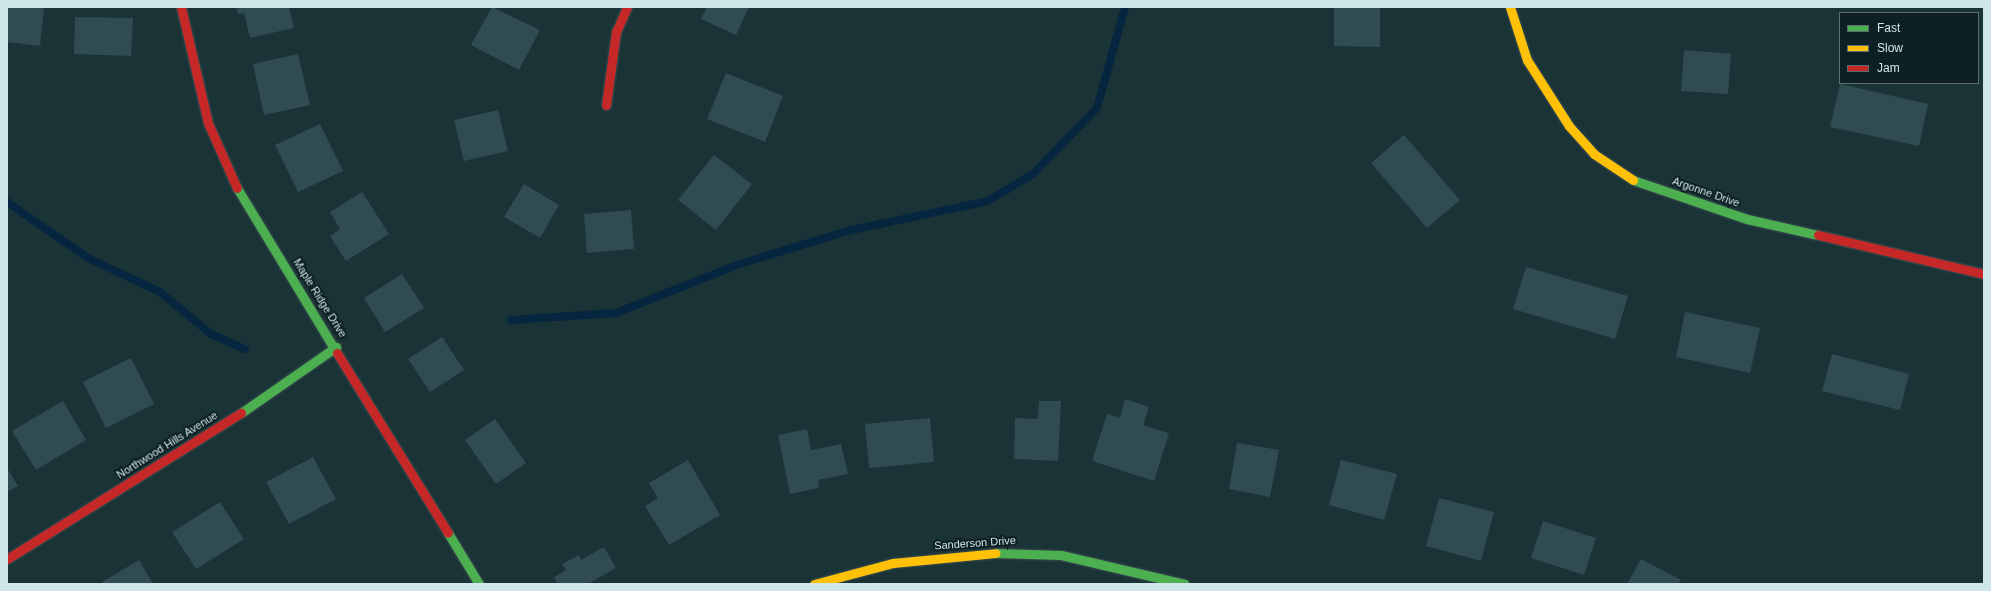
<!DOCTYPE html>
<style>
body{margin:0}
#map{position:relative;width:1991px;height:591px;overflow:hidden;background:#1a3336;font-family:Arial,sans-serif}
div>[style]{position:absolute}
.stream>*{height:8px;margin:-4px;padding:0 4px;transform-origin:4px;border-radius:4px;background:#06263f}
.building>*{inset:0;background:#304b51}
.roads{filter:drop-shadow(0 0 1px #3c4f52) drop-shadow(0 0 1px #3c4f52)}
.fast>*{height:9px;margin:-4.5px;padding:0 4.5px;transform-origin:4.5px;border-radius:4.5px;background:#4caf50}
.slow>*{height:9px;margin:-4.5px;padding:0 4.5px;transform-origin:4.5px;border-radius:4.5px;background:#ffc107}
.jam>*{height:9px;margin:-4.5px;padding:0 4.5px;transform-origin:4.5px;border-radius:4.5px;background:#c62828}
span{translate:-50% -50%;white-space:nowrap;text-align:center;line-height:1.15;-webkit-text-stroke:4px #0e2023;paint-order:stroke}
.street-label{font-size:11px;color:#cfe6e9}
.frame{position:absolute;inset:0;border:8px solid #cfe6e9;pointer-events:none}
.legend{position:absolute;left:1839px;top:12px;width:140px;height:72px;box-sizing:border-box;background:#0e2023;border:1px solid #5b6f72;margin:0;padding:5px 7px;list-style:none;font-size:12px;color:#cfe6e9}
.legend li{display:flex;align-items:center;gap:8px;height:20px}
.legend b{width:20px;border:1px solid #5b6f72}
</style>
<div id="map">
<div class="stream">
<i style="left:7px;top:202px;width:98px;rotate:34.7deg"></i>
<i style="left:88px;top:258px;width:80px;rotate:25.3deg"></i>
<i style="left:160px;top:292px;width:66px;rotate:39.5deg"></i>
<i style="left:211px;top:334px;width:37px;rotate:24deg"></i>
<i style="left:511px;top:320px;width:105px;rotate:-3.8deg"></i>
<i style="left:616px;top:313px;width:133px;rotate:-21.6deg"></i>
<i style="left:740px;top:264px;width:112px;rotate:-17.1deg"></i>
<i style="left:847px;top:231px;width:144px;rotate:-12deg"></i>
<i style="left:988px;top:201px;width:52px;rotate:-31deg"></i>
<i style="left:1033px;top:174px;width:92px;rotate:-45.9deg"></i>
<i style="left:1097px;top:108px;width:105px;rotate:-74.5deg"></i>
</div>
<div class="building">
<i style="clip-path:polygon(18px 7px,44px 7px,40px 46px,7px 42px,7px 8px)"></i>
<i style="clip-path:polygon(236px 7px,289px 7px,294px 28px,250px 38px,244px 13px,238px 14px)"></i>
<i style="clip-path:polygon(492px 7px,540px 30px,519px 70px,471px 45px)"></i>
<i style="clip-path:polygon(707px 7px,749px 7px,736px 35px,701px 19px)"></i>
<i style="clip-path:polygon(1334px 7px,1380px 7px,1380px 47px,1334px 46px)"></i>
<i style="clip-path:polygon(75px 17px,133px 18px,131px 56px,74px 54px)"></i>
<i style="clip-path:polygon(1684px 50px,1731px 54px,1728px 94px,1681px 91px)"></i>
<i style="clip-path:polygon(298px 54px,310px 105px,264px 115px,253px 64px)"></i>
<i style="clip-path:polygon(726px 73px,783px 96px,765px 142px,707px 119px)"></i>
<i style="clip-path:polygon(1840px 84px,1928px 104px,1919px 146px,1830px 127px)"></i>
<i style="clip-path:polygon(498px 110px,508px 151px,464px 161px,454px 120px)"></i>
<i style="clip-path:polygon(320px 124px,343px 171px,298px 192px,275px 145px)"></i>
<i style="clip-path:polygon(1404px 135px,1460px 200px,1427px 228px,1371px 163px)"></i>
<i style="clip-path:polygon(714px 155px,752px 184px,716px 230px,678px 200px)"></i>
<i style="clip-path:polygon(524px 184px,559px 205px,540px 238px,504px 217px)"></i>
<i style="clip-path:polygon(362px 192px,389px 234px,346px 261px,330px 236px,340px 229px,330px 212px)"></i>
<i style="clip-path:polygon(631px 210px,634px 249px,587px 253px,584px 214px)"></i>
<i style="clip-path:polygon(1526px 267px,1628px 296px,1615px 339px,1513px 309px)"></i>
<i style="clip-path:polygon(402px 274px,424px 308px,385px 332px,364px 298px)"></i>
<i style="clip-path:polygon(1685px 312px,1760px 328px,1750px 373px,1676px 357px)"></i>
<i style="clip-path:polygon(442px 337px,464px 370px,430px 392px,408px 359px)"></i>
<i style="clip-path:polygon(1832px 354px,1909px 374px,1900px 410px,1822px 391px)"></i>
<i style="clip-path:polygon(131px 358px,154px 404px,106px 428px,83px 382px)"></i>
<i style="clip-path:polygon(1125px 399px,1149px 407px,1143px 425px,1169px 433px,1154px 481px,1092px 461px,1107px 414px,1120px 418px)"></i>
<i style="clip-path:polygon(63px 401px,86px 440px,36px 470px,12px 431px)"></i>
<i style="clip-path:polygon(1039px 401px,1061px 401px,1058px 461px,1014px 459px,1015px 418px,1038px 419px)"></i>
<i style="clip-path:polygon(930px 418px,934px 462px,869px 468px,865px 424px)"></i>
<i style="clip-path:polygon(495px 419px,526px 463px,496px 484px,465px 440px)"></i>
<i style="clip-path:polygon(807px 429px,811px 450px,841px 444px,848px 474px,818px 480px,819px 488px,790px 494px,778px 435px)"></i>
<i style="clip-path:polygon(1237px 443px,1279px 450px,1270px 497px,1229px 489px)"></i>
<i style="clip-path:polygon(313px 457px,336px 499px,289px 524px,266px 482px)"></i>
<i style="clip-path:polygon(688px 460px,720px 515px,669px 545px,645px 506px,658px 498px,649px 483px)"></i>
<i style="clip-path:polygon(1341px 460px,1397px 474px,1384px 520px,1329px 505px)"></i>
<i style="clip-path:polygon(7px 468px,18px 486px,7px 492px)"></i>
<i style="clip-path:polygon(1439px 498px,1494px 512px,1481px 561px,1426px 546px)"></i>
<i style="clip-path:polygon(220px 502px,244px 539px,196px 569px,172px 532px)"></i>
<i style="clip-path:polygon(1543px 521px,1596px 538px,1584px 575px,1531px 558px)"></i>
<i style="clip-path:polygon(604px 547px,616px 568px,588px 584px,558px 584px,554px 577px,566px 570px,562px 564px,579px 555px,581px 560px)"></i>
<i style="clip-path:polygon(1641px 559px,1681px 580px,1678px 584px,1627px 584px)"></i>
<i style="clip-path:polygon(139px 560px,153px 584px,104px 584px,102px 582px)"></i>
</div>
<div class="roads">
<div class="fast">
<i style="left:1633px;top:180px;width:120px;rotate:18.9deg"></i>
<i style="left:1747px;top:219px;width:73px;rotate:12.7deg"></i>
<i style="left:237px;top:188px;width:193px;rotate:58.8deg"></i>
<i style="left:241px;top:413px;width:116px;rotate:-34.8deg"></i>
<i style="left:448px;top:533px;width:60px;rotate:58.7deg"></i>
<i style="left:996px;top:553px;width:65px;rotate:1.8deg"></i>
<i style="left:1061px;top:555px;width:127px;rotate:13.2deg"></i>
</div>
<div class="slow">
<i style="left:1510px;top:7px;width:56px;rotate:72.2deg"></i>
<i style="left:1527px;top:60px;width:78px;rotate:57.5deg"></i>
<i style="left:1569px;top:126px;width:38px;rotate:48deg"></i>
<i style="left:1594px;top:154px;width:47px;rotate:33.7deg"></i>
<i style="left:814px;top:584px;width:82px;rotate:-14.9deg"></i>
<i style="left:893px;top:563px;width:103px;rotate:-5.5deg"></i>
</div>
<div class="jam">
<i style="left:181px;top:7px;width:119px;rotate:76.9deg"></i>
<i style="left:208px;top:123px;width:71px;rotate:66deg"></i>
<i style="left:606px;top:105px;width:74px;rotate:-82.2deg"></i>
<i style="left:616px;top:32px;width:27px;rotate:-66deg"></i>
<i style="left:1818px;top:235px;width:171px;rotate:13.2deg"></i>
<i style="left:337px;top:353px;width:211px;rotate:58.3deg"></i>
<i style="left:7px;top:559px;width:276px;rotate:-32deg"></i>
</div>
</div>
<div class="street-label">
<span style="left:1706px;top:192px;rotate:19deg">Argonne Drive</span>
<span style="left:320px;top:298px;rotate:58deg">Maple Ridge Drive</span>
<span style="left:167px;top:445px;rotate:-32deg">Northwood Hills Avenue</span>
<span style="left:975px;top:543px;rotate:-4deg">Sanderson Drive</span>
</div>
<div class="frame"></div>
<ul class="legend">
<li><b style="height:5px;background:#4caf50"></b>Fast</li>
<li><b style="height:5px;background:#ffc107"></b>Slow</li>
<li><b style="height:5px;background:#c62828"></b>Jam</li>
</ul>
</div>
